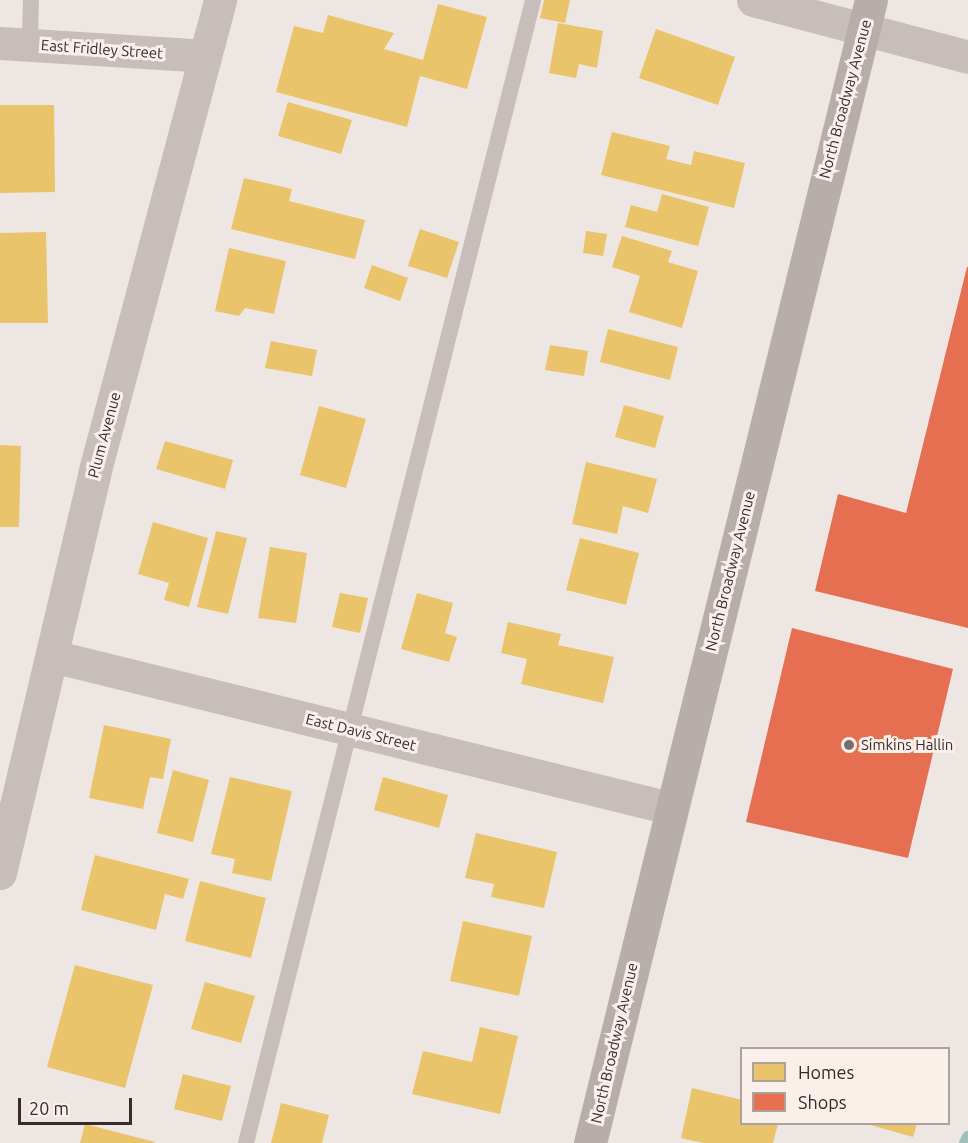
<!DOCTYPE html>
<style>
body{margin:0}
#map{position:relative;width:968px;height:1143px;overflow:hidden;background:#eee6e2;font-family:Ubuntu,sans-serif}
div>[style]{position:absolute}
.homes>*{inset:0;background:#e9c46a}
.shops>*{inset:0;background:#e76f51}
.stream>*{height:12px;margin:-6px;padding:0 6px;transform-origin:6px;border-radius:6px;background:#9fc0b9}
.lane>*{height:16px;margin:-8px;padding:0 8px;transform-origin:8px;border-radius:8px;background:#c7bebb}
.street>*{height:33px;margin:-16.5px;padding:0 16.5px;transform-origin:16.5px;border-radius:16.5px;background:#c7bebb}
.secondary>*{height:33px;margin:-16.5px;padding:0 16.5px;transform-origin:16.5px;border-radius:16.5px;background:#b7aeac}
.dots>*{width:16px;height:16px;translate:-50% -50%;box-sizing:border-box;border:3px solid #faf0ea;border-radius:50%}
span{translate:-50% -50%;white-space:nowrap;text-align:center;line-height:1.15;-webkit-text-stroke:6px #faf0ea;paint-order:stroke}
.street-label{font-size:15px;color:#382b29}
.poi-label{font-size:15px;color:#382b29}
.left{translate:0 -50%;text-align:left}
.legend{position:absolute;left:740px;top:1047px;width:210px;height:78px;box-sizing:border-box;background:#faf0ea;border:2px solid #aca19d;margin:0;padding:8px 10px;list-style:none;font-size:18px;color:#382b29}
.legend li{display:flex;align-items:center;gap:12px;height:30px}
.legend b{width:30px;border:2px solid #aca19d}
.scale{position:absolute;left:18px;top:1098px;width:114px;height:27px;box-sizing:border-box;border:3px solid #382b29;border-top:0;padding-left:8px;font-size:18px;line-height:21px;white-space:nowrap;color:#382b29;-webkit-text-stroke:4px #faf0ea;paint-order:stroke}
</style>
<div id="map">
<div class="homes">
<i style="clip-path:polygon(544px 0,570px 0,565px 23px,540px 18px)"></i>
<i style="clip-path:polygon(438px 4px,487px 17px,467px 89px,420px 76px,407px 127px,276px 92px,294px 26px,323px 33px,328px 15px,394px 33px,384px 49px,423px 60px)"></i>
<i style="clip-path:polygon(558px 23px,603px 31px,597px 68px,579px 64px,576px 78px,549px 73px)"></i>
<i style="clip-path:polygon(656px 29px,735px 57px,718px 105px,639px 78px)"></i>
<i style="clip-path:polygon(288px 102px,352px 120px,341px 154px,278px 136px)"></i>
<i style="clip-path:polygon(0 105px,54px 105px,55px 192px,0 193px)"></i>
<i style="clip-path:polygon(612px 132px,670px 146px,666px 159px,691px 165px,694px 151px,745px 163px,734px 208px,601px 175px)"></i>
<i style="clip-path:polygon(244px 178px,292px 189px,289px 201px,365px 220px,355px 259px,231px 229px)"></i>
<i style="clip-path:polygon(662px 194px,709px 207px,698px 246px,625px 227px,631px 205px,657px 212px)"></i>
<i style="clip-path:polygon(420px 229px,459px 242px,447px 278px,408px 266px)"></i>
<i style="clip-path:polygon(586px 231px,607px 234px,603px 256px,583px 253px)"></i>
<i style="clip-path:polygon(46px 232px,48px 323px,0 323px,0 233px)"></i>
<i style="clip-path:polygon(622px 236px,672px 251px,668px 262px,698px 271px,682px 328px,629px 312px,640px 276px,612px 267px)"></i>
<i style="clip-path:polygon(229px 248px,286px 261px,274px 314px,245px 308px,239px 316px,215px 311px)"></i>
<i style="clip-path:polygon(372px 265px,408px 278px,400px 301px,364px 288px)"></i>
<i style="clip-path:polygon(608px 329px,678px 347px,670px 380px,600px 362px)"></i>
<i style="clip-path:polygon(271px 341px,317px 350px,312px 376px,265px 368px)"></i>
<i style="clip-path:polygon(550px 345px,588px 351px,584px 376px,545px 370px)"></i>
<i style="clip-path:polygon(624px 405px,664px 416px,655px 448px,615px 437px)"></i>
<i style="clip-path:polygon(319px 406px,366px 419px,346px 488px,300px 475px)"></i>
<i style="clip-path:polygon(165px 441px,233px 460px,225px 489px,156px 469px)"></i>
<i style="clip-path:polygon(0 445px,21px 446px,19px 527px,0 527px)"></i>
<i style="clip-path:polygon(586px 462px,657px 479px,648px 513px,623px 506px,617px 534px,572px 524px)"></i>
<i style="clip-path:polygon(153px 522px,208px 538px,189px 607px,164px 600px,169px 583px,138px 574px)"></i>
<i style="clip-path:polygon(216px 531px,247px 538px,228px 614px,197px 607px)"></i>
<i style="clip-path:polygon(580px 538px,639px 553px,626px 605px,566px 590px)"></i>
<i style="clip-path:polygon(270px 547px,307px 553px,296px 623px,258px 618px)"></i>
<i style="clip-path:polygon(340px 593px,368px 598px,360px 633px,332px 627px)"></i>
<i style="clip-path:polygon(417px 593px,453px 603px,445px 633px,457px 637px,449px 662px,401px 649px)"></i>
<i style="clip-path:polygon(508px 622px,561px 634px,558px 645px,614px 657px,603px 703px,521px 684px,527px 659px,501px 653px)"></i>
<i style="clip-path:polygon(104px 725px,171px 739px,163px 779px,150px 777px,143px 809px,89px 798px)"></i>
<i style="clip-path:polygon(173px 770px,209px 780px,193px 842px,157px 833px)"></i>
<i style="clip-path:polygon(230px 777px,292px 791px,271px 881px,232px 873px,235px 859px,211px 854px)"></i>
<i style="clip-path:polygon(383px 777px,448px 795px,439px 828px,374px 810px)"></i>
<i style="clip-path:polygon(476px 833px,557px 852px,544px 908px,491px 897px,494px 884px,465px 878px)"></i>
<i style="clip-path:polygon(95px 855px,189px 879px,183px 899px,165px 894px,156px 930px,81px 910px)"></i>
<i style="clip-path:polygon(200px 881px,266px 898px,251px 958px,185px 941px)"></i>
<i style="clip-path:polygon(463px 921px,532px 936px,519px 996px,450px 981px)"></i>
<i style="clip-path:polygon(75px 965px,153px 985px,125px 1088px,47px 1067px)"></i>
<i style="clip-path:polygon(205px 982px,255px 996px,241px 1043px,191px 1029px)"></i>
<i style="clip-path:polygon(480px 1027px,518px 1036px,500px 1114px,412px 1094px,423px 1051px,472px 1062px)"></i>
<i style="clip-path:polygon(183px 1074px,231px 1086px,222px 1121px,174px 1109px)"></i>
<i style="clip-path:polygon(692px 1088px,742px 1100px,742px 1124px,778px 1124px,773px 1143px,703px 1143px,681px 1138px)"></i>
<i style="clip-path:polygon(281px 1103px,329px 1115px,322px 1143px,271px 1143px)"></i>
<i style="clip-path:polygon(85px 1124px,155px 1142px,154px 1143px,80px 1143px)"></i>
<i style="clip-path:polygon(867px 1124px,917px 1124px,913px 1137px)"></i>
</div>
<div class="shops">
<i style="clip-path:polygon(967px 267px,968px 267px,968px 628px,815px 591px,838px 494px,906px 513px)"></i>
<i style="clip-path:polygon(792px 628px,953px 669px,908px 858px,746px 822px)"></i>
</div>
<div class="stream">
<i style="left:965px;top:1143px;width:7px;rotate:-63deg"></i>
</div>
<div class="lane">
<i style="left:30px;top:43px;width:43px;rotate:-88.7deg"></i>
<i style="left:246px;top:1143px;width:1178px;rotate:-75.9deg"></i>
</div>
<div class="street">
<i style="left:753px;top:0;width:222px;rotate:14.8deg"></i>
<i style="left:0;top:43px;width:204px;rotate:3.6deg"></i>
<i style="left:52px;top:656px;width:636px;rotate:13.82deg"></i>
<i style="left:0;top:873px;width:410px;rotate:-76.7deg"></i>
<i style="left:94px;top:474px;width:490px;rotate:-75.1deg"></i>
</div>
<div class="secondary">
<i style="left:590px;top:1143px;width:1177px;rotate:-76.19deg"></i>
</div>
<div class="dots">
<i style="left:849px;top:745px;background:#786c6a"></i>
</div>
<div class="street-label">
<span style="left:102px;top:49px;rotate:4deg">East Fridley Street</span>
<span style="left:845px;top:99px;rotate:-75deg">North Broadway Avenue</span>
<span style="left:104px;top:435px;rotate:-75deg">Plum Avenue</span>
<span style="left:730px;top:571px;rotate:-76deg">North Broadway Avenue</span>
<span style="left:361px;top:732px;rotate:14deg">East Davis Street</span>
<span style="left:614px;top:1043px;rotate:-77deg">North Broadway Avenue</span>
</div>
<div class="poi-label">
<span class="left" style="left:861px;top:745px">Simkins Hallin</span>
</div>
<ul class="legend">
<li><b style="height:16px;background:#e9c46a"></b>Homes</li>
<li><b style="height:16px;background:#e76f51"></b>Shops</li>
</ul>
<div class="scale">20 m</div>
</div>
